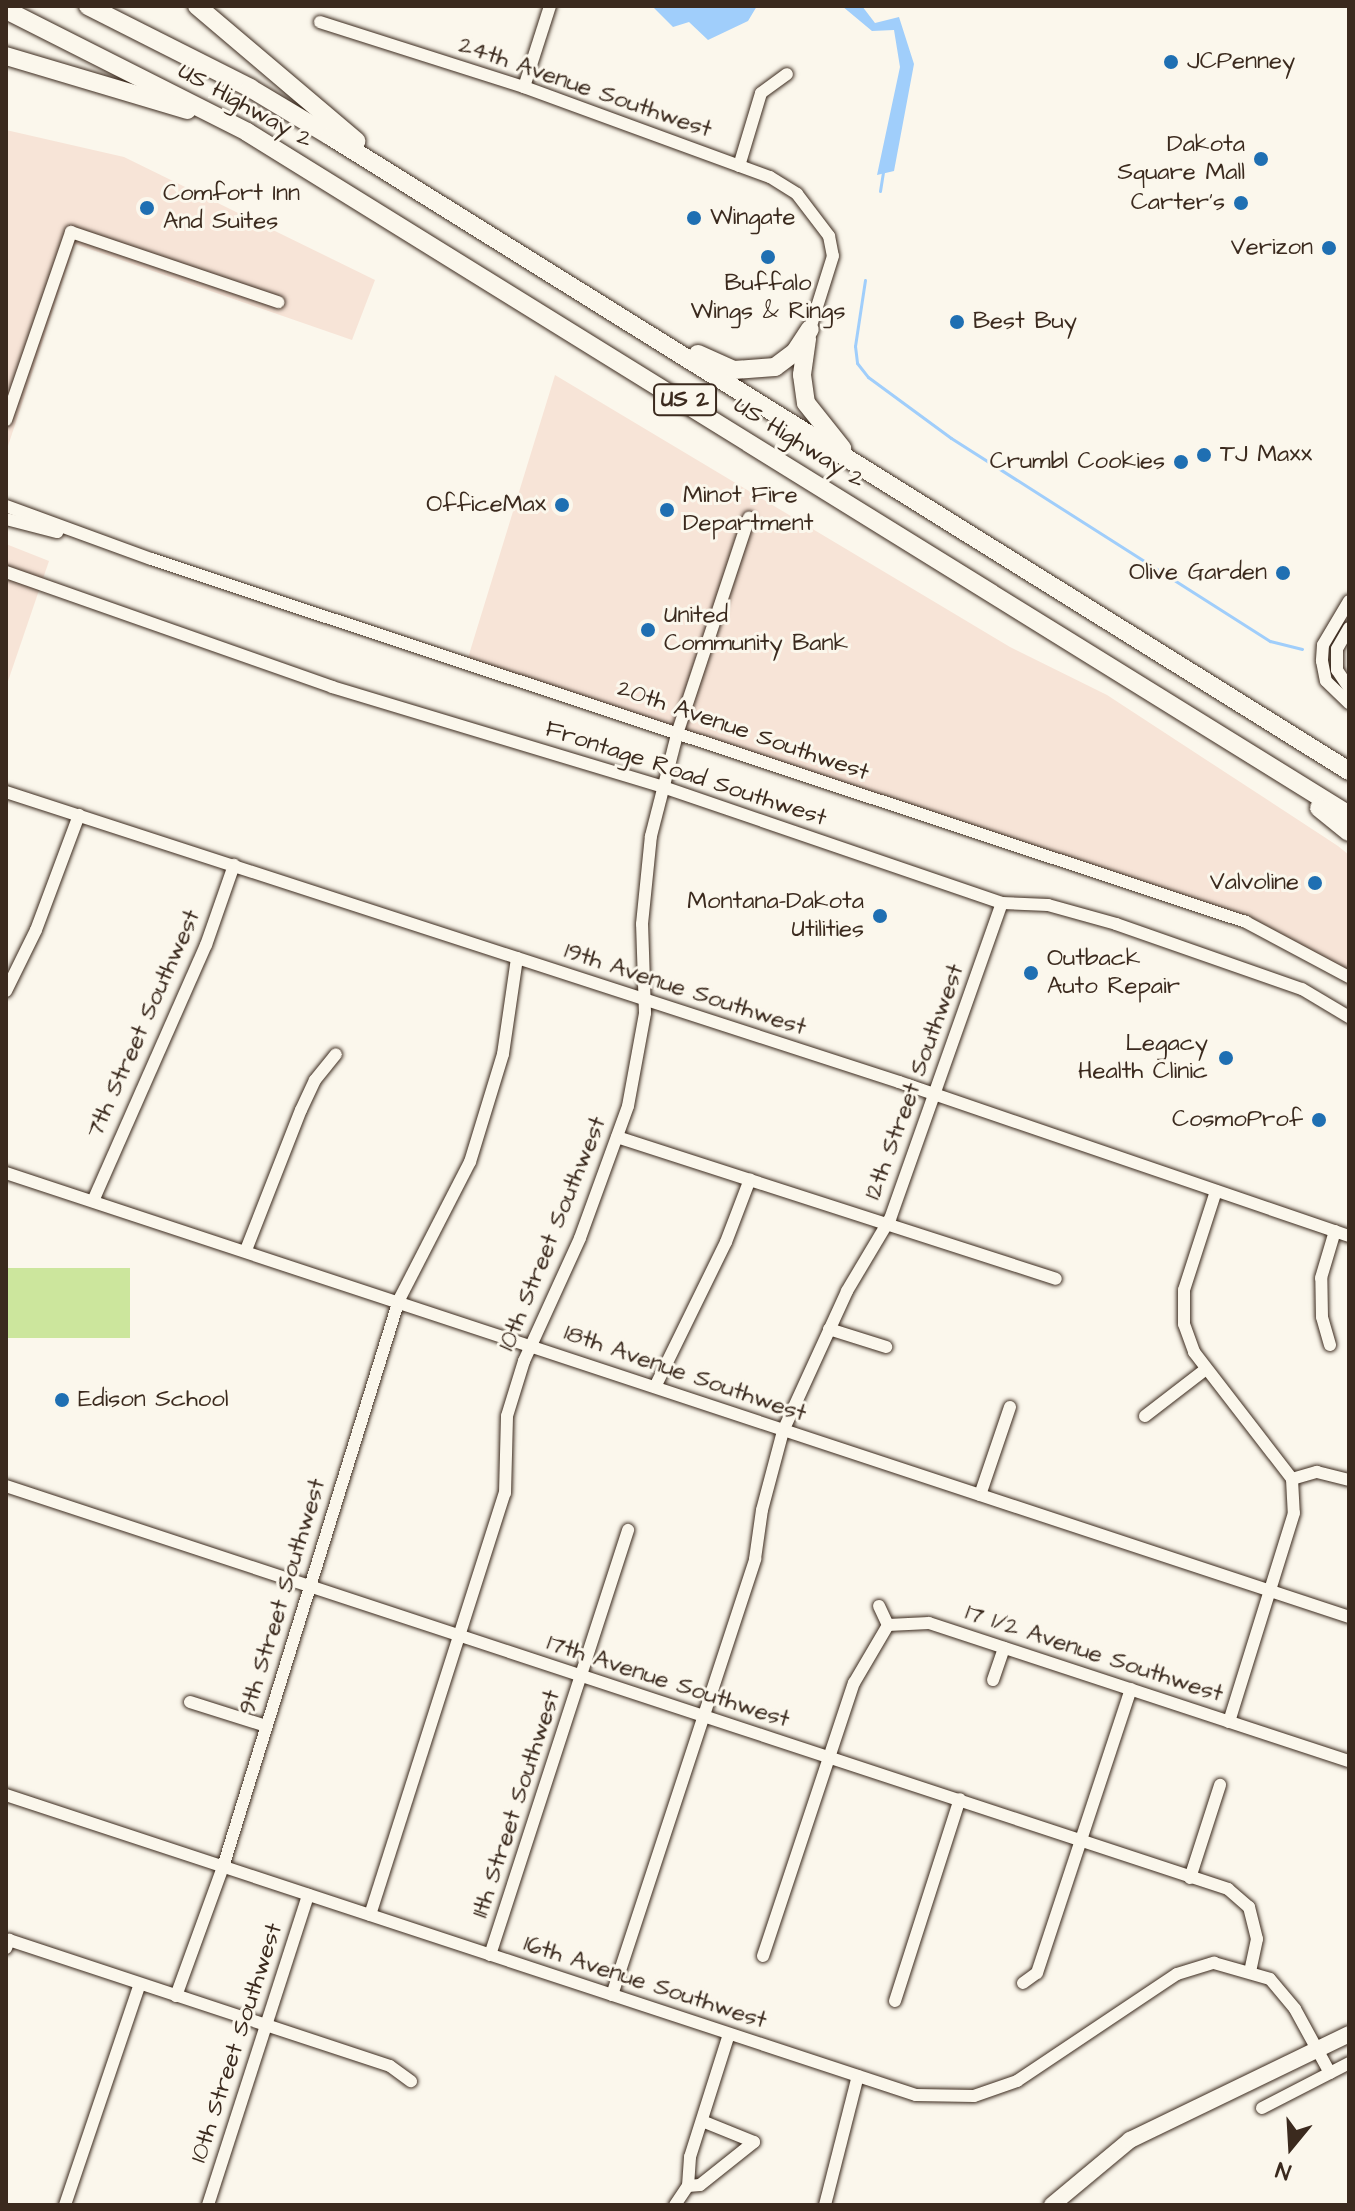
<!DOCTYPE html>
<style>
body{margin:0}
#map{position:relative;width:1355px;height:2211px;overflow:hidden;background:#fbf7ec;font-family:"Architects Daughter",sans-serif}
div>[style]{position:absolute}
.built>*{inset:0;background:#f7e4d7}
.green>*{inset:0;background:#cce69d}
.water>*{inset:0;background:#a0cefb}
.stream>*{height:3px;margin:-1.5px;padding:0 1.5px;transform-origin:1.5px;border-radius:1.5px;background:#a0cefb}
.roads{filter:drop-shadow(0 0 2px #3b2a1e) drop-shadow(0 0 2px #3b2a1e)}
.minor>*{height:12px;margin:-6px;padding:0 6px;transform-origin:6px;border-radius:6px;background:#fbf7ec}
.major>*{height:16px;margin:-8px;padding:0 8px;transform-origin:8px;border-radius:8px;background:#fbf7ec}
.highway>*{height:18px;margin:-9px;padding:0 9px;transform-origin:9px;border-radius:9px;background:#fbf7ec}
.dots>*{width:22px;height:22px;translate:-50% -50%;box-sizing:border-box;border:4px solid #fbf7ec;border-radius:50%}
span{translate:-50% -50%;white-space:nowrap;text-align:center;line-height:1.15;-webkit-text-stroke:6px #fbf7ec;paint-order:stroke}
.shield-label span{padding:2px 6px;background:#fbf7ec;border:2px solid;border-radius:6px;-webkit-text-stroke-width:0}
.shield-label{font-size:22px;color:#3b2a1e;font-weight:700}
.poi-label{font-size:24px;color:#3b2a1e}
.left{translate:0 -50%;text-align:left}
.right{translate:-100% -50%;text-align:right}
.street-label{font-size:24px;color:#3b2a1e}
.frame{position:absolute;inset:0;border:8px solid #3b2a1e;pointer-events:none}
.north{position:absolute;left:1251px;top:2107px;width:80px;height:80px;-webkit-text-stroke:6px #fbf7ec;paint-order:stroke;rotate:198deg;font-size:22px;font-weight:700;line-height:32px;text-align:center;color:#3b2a1e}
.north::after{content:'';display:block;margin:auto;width:28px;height:36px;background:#3b2a1e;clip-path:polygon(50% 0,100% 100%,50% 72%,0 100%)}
</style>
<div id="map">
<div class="built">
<i style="clip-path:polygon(6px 130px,124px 157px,375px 280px,352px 340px,75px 244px,6px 452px)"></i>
<i style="clip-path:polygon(555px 375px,1010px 647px,1107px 695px,1338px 846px,1349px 855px,1349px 975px,1292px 940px,467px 661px)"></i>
<i style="clip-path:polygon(6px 544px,49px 561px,6px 687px)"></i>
</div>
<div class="green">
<i style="clip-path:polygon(6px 1268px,130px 1268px,130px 1338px,6px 1338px)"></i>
</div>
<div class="water">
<i style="clip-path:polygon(652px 6px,757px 6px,748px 21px,708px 40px,689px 22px,673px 27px)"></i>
<i style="clip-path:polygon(842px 6px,862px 6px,875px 23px,899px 17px,914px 64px,894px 171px,877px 175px,900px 67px,894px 30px,872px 31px)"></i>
</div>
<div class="stream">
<i style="left:880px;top:191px;width:20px;rotate:-81deg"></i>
<i style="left:865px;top:280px;width:67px;rotate:98.6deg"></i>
<i style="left:855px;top:346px;width:17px;rotate:83deg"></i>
<i style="left:857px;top:363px;width:18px;rotate:52deg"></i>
<i style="left:868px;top:377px;width:103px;rotate:36.3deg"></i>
<i style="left:951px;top:438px;width:378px;rotate:32.5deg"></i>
<i style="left:1270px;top:641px;width:33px;rotate:14deg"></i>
</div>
<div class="roads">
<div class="minor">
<i style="left:320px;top:22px;width:214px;rotate:17.7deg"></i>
<i style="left:524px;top:87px;width:262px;rotate:20.1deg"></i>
<i style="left:770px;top:177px;width:32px;rotate:32deg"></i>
<i style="left:797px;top:194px;width:53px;rotate:52.7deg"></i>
<i style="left:829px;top:236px;width:20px;rotate:79deg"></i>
<i style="left:833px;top:256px;width:77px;rotate:107.5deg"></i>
<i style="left:524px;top:87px;width:85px;rotate:-72.2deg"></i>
<i style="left:739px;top:166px;width:76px;rotate:-73.2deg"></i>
<i style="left:761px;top:93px;width:32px;rotate:-36deg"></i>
<i style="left:6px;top:420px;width:199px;rotate:-70.9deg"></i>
<i style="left:71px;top:232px;width:219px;rotate:18.7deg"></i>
<i style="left:6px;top:506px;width:154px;rotate:20.1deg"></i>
<i style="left:151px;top:559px;width:1154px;rotate:18.34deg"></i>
<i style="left:1246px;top:922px;width:117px;rotate:28.1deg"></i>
<i style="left:6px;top:519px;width:53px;rotate:14.3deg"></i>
<i style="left:6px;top:572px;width:346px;rotate:19.4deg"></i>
<i style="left:332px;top:687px;width:349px;rotate:16.8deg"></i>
<i style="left:666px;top:788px;width:355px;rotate:18.9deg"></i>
<i style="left:1002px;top:903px;width:46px;rotate:2.5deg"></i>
<i style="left:1048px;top:905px;width:71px;rotate:15.6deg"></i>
<i style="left:1116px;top:924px;width:197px;rotate:19.3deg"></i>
<i style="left:1302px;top:989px;width:55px;rotate:30.8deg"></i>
<i style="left:1349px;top:601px;width:51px;rotate:120.6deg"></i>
<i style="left:1323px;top:645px;width:16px;rotate:94deg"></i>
<i style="left:1322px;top:661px;width:20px;rotate:79deg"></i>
<i style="left:1326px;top:681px;width:32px;rotate:44deg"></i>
<i style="left:1349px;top:628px;width:24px;rotate:120deg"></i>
<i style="left:1337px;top:649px;width:21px;rotate:90deg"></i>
<i style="left:1337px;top:670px;width:22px;rotate:56deg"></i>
<i style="left:6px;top:792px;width:939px;rotate:17.99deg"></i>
<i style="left:899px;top:1082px;width:476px;rotate:18.9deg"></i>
<i style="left:6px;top:991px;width:68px;rotate:-63.8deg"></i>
<i style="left:36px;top:930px;width:123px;rotate:-69.5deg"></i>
<i style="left:617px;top:1137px;width:461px;rotate:17.9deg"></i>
<i style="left:6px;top:1173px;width:1414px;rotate:18.29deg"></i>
<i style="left:1216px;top:1191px;width:104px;rotate:107.9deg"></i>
<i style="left:1184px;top:1290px;width:34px;rotate:90deg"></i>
<i style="left:1184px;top:1324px;width:30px;rotate:70deg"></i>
<i style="left:1194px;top:1352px;width:160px;rotate:52.3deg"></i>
<i style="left:1292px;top:1479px;width:34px;rotate:87deg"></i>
<i style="left:1294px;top:1513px;width:219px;rotate:107.3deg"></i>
<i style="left:93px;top:1201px;width:280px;rotate:-66.2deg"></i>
<i style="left:206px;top:945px;width:85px;rotate:-70.7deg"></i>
<i style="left:246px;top:1250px;width:150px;rotate:-68.6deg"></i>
<i style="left:301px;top:1110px;width:33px;rotate:-65deg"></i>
<i style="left:315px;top:1080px;width:33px;rotate:-51deg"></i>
<i style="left:829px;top:1329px;width:60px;rotate:17.5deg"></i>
<i style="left:1330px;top:1345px;width:29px;rotate:-106deg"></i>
<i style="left:1322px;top:1317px;width:39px;rotate:-91deg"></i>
<i style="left:1321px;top:1278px;width:49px;rotate:-73.4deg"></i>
<i style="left:655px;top:1387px;width:161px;rotate:-63.9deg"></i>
<i style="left:726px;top:1242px;width:67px;rotate:-69.1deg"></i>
<i style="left:1145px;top:1416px;width:77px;rotate:-37.6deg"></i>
<i style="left:1292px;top:1479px;width:26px;rotate:-16deg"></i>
<i style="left:1317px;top:1472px;width:33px;rotate:14deg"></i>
<i style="left:6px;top:1486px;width:1287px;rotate:18.25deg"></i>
<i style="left:1228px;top:1889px;width:28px;rotate:41deg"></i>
<i style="left:1249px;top:1907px;width:33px;rotate:76deg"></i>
<i style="left:1257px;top:1939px;width:33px;rotate:102deg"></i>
<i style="left:980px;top:1495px;width:93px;rotate:-71.2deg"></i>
<i style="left:879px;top:1606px;width:21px;rotate:65deg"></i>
<i style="left:993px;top:1680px;width:34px;rotate:-71deg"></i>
<i style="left:190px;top:1702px;width:80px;rotate:17.5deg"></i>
<i style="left:6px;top:1795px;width:958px;rotate:18.25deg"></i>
<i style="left:916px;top:2095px;width:58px;rotate:1deg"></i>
<i style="left:974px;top:2096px;width:46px;rotate:-19.2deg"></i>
<i style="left:1017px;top:2081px;width:192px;rotate:-33.8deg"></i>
<i style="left:1177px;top:1974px;width:39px;rotate:-17deg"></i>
<i style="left:1214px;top:1963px;width:58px;rotate:15.9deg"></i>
<i style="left:1270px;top:1979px;width:39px;rotate:50deg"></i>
<i style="left:1295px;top:2009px;width:73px;rotate:61.3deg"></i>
<i style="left:1190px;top:1878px;width:98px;rotate:-72.1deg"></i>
<i style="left:370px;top:1915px;width:443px;rotate:-72.3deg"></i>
<i style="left:505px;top:1493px;width:77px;rotate:-88.5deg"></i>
<i style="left:507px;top:1416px;width:58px;rotate:-72.8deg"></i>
<i style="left:524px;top:1361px;width:135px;rotate:-65.5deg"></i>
<i style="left:580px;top:1238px;width:140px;rotate:-70deg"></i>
<i style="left:628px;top:1106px;width:95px;rotate:-79.6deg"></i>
<i style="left:645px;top:1013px;width:89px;rotate:-91.9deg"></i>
<i style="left:642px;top:924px;width:88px;rotate:-84.2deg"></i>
<i style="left:651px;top:836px;width:108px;rotate:-75.6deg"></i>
<i style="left:678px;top:731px;width:225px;rotate:-71.6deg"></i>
<i style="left:6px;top:1948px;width:9px;rotate:-69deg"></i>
<i style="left:9px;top:1940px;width:401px;rotate:18.3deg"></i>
<i style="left:390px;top:2066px;width:26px;rotate:36deg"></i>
<i style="left:490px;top:1955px;width:447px;rotate:-72deg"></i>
<i style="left:763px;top:1956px;width:288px;rotate:-71.6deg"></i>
<i style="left:854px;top:1683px;width:67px;rotate:-59.6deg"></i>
<i style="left:888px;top:1625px;width:41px;rotate:-2.8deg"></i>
<i style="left:929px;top:1623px;width:442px;rotate:18.2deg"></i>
<i style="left:1023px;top:1983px;width:17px;rotate:-36deg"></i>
<i style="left:1037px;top:1973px;width:299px;rotate:-71.7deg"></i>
<i style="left:612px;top:1995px;width:459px;rotate:-71.8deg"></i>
<i style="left:755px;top:1559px;width:49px;rotate:-81.9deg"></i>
<i style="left:762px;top:1510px;width:82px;rotate:-75.1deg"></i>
<i style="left:783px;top:1431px;width:154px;rotate:-65.4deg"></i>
<i style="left:847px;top:1291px;width:84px;rotate:-59.2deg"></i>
<i style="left:890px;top:1219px;width:335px;rotate:-70.5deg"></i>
<i style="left:176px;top:1996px;width:137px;rotate:-70deg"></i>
<i style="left:223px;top:1867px;width:594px;rotate:-72.76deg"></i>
<i style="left:399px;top:1300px;width:155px;rotate:-62.8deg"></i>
<i style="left:470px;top:1162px;width:113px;rotate:-73deg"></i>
<i style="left:503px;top:1054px;width:97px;rotate:-81.7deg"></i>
<i style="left:895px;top:2001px;width:212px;rotate:-72.2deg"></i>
<i style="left:1262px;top:2108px;width:98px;rotate:-27.3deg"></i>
<i style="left:688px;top:2186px;width:12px;rotate:-5deg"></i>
<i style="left:700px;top:2185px;width:69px;rotate:-38.5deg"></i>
<i style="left:754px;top:2142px;width:56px;rotate:-158deg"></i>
<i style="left:65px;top:2205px;width:233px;rotate:-71.3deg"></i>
<i style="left:208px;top:2205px;width:326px;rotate:-72.1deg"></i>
<i style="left:675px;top:2205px;width:23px;rotate:-56deg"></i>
<i style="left:688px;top:2186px;width:29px;rotate:-86deg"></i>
<i style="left:690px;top:2157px;width:129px;rotate:-72.4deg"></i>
<i style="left:825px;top:2205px;width:133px;rotate:-75.7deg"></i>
</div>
<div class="major">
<i style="left:1052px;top:2205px;width:102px;rotate:-39.8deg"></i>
<i style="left:1130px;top:2140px;width:243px;rotate:-25.8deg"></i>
</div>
<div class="highway">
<i style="left:88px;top:6px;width:182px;rotate:26.8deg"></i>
<i style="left:250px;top:88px;width:93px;rotate:31deg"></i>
<i style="left:330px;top:136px;width:1201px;rotate:31.93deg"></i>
<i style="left:197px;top:6px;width:209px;rotate:40.3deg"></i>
<i style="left:6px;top:10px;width:270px;rotate:26.8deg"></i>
<i style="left:247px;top:132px;width:1296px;rotate:31.79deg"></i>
<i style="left:6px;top:56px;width:189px;rotate:16.6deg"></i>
<i style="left:807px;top:339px;width:36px;rotate:98deg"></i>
<i style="left:802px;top:375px;width:28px;rotate:82deg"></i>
<i style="left:806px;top:403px;width:58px;rotate:51.3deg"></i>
<i style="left:698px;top:354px;width:39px;rotate:24deg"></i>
<i style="left:734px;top:370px;width:41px;rotate:-4.2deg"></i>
<i style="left:775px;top:367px;width:25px;rotate:-37deg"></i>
<i style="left:795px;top:352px;width:27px;rotate:-57deg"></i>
<i style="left:1319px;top:808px;width:38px;rotate:39deg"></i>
</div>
</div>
<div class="dots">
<i style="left:1171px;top:62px;background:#1f6fb2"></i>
<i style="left:1261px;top:159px;background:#1f6fb2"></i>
<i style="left:1241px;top:203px;background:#1f6fb2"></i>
<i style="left:147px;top:208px;background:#1f6fb2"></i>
<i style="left:694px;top:218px;background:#1f6fb2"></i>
<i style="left:1329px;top:248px;background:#1f6fb2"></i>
<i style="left:768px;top:257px;background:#1f6fb2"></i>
<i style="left:957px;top:322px;background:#1f6fb2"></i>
<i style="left:1204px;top:455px;background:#1f6fb2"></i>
<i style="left:1181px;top:462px;background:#1f6fb2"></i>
<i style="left:562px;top:505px;background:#1f6fb2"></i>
<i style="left:667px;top:510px;background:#1f6fb2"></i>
<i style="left:1283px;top:573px;background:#1f6fb2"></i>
<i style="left:648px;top:630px;background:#1f6fb2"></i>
<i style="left:1315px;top:883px;background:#1f6fb2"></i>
<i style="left:880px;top:916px;background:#1f6fb2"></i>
<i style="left:1031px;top:973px;background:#1f6fb2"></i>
<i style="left:1226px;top:1058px;background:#1f6fb2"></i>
<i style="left:1319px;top:1120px;background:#1f6fb2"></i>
<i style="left:62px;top:1400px;background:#1f6fb2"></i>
</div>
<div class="shield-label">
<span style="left:685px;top:400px">US 2</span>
</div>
<div class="poi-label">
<span class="left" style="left:1187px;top:62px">JCPenney</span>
<span class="right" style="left:1245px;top:159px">Dakota<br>Square Mall</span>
<span class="left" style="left:163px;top:208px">Comfort Inn<br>And Suites</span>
<span class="right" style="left:1225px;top:203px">Carter's</span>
<span class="left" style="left:710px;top:218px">Wingate</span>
<span class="right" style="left:1313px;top:248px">Verizon</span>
<span style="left:768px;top:298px">Buffalo<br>Wings &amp; Rings</span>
<span class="left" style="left:973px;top:322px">Best Buy</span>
<span class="left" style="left:1220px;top:455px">TJ Maxx</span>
<span class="right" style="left:1165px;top:462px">Crumbl Cookies</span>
<span class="left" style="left:683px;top:510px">Minot Fire<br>Department</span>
<span class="right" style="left:546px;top:505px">OfficeMax</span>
<span class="right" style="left:1267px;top:573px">Olive Garden</span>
<span class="left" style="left:664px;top:630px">United<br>Community Bank</span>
<span class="right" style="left:1299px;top:883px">Valvoline</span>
<span class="right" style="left:864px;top:916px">Montana-Dakota<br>Utilities</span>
<span class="left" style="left:1047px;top:973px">Outback<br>Auto Repair</span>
<span class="right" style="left:1208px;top:1058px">Legacy<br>Health Clinic</span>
<span class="right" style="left:1303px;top:1120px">CosmoProf</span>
<span class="left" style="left:78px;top:1400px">Edison School</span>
</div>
<div class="street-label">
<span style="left:585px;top:88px;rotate:19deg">24th Avenue Southwest</span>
<span style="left:245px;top:106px;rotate:29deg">US Highway 2</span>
<span style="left:799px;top:443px;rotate:32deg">US Highway 2</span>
<span style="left:743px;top:731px;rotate:19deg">20th Avenue Southwest</span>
<span style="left:686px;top:774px;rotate:18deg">Frontage Road Southwest</span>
<span style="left:685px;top:990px;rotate:18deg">19th Avenue Southwest</span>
<span style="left:144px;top:1024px;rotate:-66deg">7th Street Southwest</span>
<span style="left:915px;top:1082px;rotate:-70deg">12th Street Southwest</span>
<span style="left:553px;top:1234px;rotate:-68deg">10th Street Southwest</span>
<span style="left:685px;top:1374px;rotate:19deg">18th Avenue Southwest</span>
<span style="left:283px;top:1597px;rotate:-73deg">9th Street Southwest</span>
<span style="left:1094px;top:1654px;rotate:18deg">17 1/2 Avenue Southwest</span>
<span style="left:668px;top:1682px;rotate:18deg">17th Avenue Southwest</span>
<span style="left:517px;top:1804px;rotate:-72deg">11th Street Southwest</span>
<span style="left:645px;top:1983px;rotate:18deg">16th Avenue Southwest</span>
<span style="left:237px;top:2043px;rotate:-72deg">10th Street Southwest</span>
</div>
<div class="frame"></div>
<div class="north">N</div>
</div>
